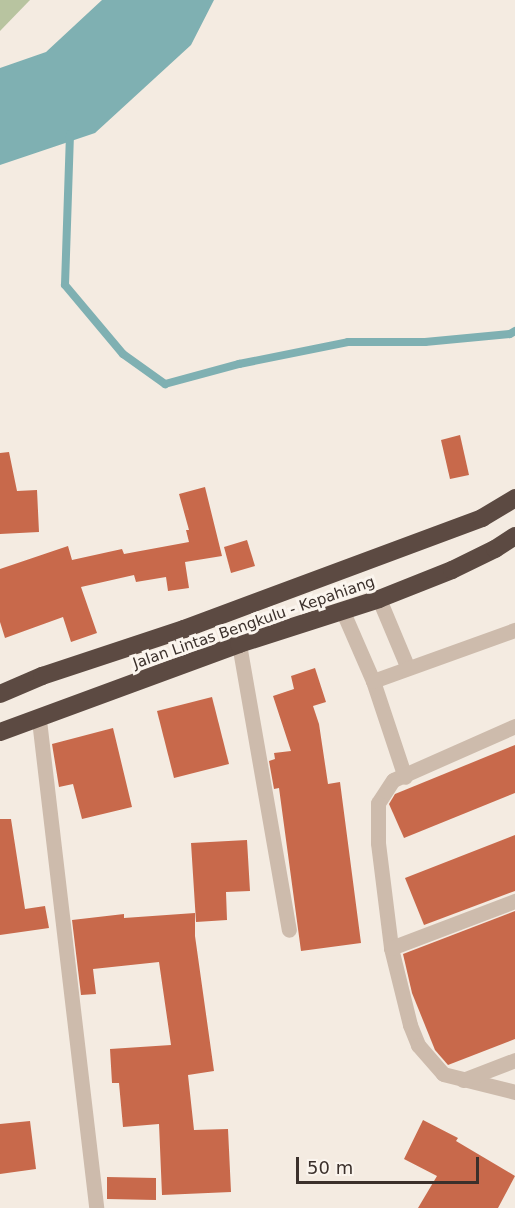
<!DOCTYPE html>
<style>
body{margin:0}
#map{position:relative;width:515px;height:1208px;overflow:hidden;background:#f4ebe1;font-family:"DejaVu Sans",sans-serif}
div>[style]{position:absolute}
.green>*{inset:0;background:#b8c4a0}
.water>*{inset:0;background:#7fb0b2}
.stream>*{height:8px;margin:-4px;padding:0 4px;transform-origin:4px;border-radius:4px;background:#7fb0b2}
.building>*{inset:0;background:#c8694b}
.minor>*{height:15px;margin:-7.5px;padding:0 7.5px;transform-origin:7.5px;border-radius:7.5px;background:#cdbbac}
.highway>*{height:18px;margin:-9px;padding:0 9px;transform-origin:9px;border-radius:9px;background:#5c4a42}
span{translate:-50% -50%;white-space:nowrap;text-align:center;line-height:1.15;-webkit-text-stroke:6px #fbf5ee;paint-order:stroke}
.street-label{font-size:15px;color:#3b302b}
.scale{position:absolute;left:296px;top:1157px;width:183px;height:27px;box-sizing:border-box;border:3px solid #3b302b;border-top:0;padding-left:8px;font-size:18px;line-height:21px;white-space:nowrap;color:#3b302b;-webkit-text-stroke:4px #fbf5ee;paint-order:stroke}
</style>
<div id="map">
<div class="green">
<i style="clip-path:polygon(0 0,30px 0,0 31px)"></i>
</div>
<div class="water">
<i style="clip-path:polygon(102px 0,214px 0,191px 45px,95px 133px,0 165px,0 68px,46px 52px)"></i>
</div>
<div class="stream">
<i style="left:70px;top:134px;width:151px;rotate:91.9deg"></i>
<i style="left:65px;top:285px;width:90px;rotate:50deg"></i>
<i style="left:123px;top:354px;width:52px;rotate:35.5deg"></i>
<i style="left:165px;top:384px;width:77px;rotate:-15.1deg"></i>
<i style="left:239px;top:364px;width:111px;rotate:-11.4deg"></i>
<i style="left:348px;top:342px;width:77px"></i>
<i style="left:425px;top:342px;width:85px;rotate:-5.4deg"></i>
<i style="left:510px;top:334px;width:6px;rotate:-31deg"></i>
</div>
<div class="building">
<i style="clip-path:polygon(460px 435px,469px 475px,450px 479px,441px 440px)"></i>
<i style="clip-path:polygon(9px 452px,17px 491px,37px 490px,39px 532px,0 534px,0 453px)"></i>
<i style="clip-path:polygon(205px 487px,222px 556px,185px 562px,189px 588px,168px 591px,166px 577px,136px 582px,134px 575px,81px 587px,97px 633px,71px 642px,63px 617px,5px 638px,0 622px,0 569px,68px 546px,72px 560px,122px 549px,124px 554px,189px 542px,186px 530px,189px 530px,179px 494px)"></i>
<i style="clip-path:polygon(247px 540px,255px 566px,231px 573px,224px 547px)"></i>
<i style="clip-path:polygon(315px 668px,326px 702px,313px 706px,319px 724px,328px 784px,340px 782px,361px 943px,301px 951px,279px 788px,274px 789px,269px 761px,275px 759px,274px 753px,291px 751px,273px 696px,294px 689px,291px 676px)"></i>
<i style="clip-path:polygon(212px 697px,229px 764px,174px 778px,157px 711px)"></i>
<i style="clip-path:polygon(113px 728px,132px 807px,82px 819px,73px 784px,59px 787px,52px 744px)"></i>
<i style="clip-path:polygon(515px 745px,515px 793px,404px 838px,389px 804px,395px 794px)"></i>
<i style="clip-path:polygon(0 819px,11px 819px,25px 909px,45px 906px,49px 928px,0 935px)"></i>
<i style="clip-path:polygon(515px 835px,515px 891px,424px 925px,405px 878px)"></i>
<i style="clip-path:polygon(247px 840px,250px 891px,226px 892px,227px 920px,196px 922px,191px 843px)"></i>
<i style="clip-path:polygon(515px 911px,515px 1039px,448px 1065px,435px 1050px,412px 993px,403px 954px)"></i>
<i style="clip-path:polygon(195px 913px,195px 936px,214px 1071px,188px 1075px,194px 1130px,228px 1129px,231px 1192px,162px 1195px,159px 1124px,123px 1127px,119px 1083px,112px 1083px,110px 1049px,171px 1045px,159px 962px,93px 969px,96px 994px,81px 995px,72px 920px,124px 914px,124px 918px)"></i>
<i style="clip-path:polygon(423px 1120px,458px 1138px,456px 1141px,515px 1176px,498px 1208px,418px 1208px,437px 1176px,404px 1159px)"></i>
<i style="clip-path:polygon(30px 1121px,36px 1169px,0 1174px,0 1124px)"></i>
<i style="clip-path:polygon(107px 1177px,156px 1178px,156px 1200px,107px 1199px)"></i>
</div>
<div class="minor">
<i style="left:379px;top:599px;width:73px;rotate:67.3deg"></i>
<i style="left:343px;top:612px;width:75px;rotate:66.5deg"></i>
<i style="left:373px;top:681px;width:101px;rotate:71.6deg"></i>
<i style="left:239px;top:644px;width:290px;rotate:80.1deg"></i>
<i style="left:373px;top:681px;width:151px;rotate:-19.8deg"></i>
<i style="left:39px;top:720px;width:491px;rotate:83.3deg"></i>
<i style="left:515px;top:726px;width:133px;rotate:156.1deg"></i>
<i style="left:393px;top:780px;width:27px;rotate:123deg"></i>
<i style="left:378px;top:803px;width:40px;rotate:90deg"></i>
<i style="left:378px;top:843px;width:106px;rotate:82.9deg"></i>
<i style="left:391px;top:948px;width:79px;rotate:76.1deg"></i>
<i style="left:410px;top:1025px;width:22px;rotate:68deg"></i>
<i style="left:418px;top:1045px;width:38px;rotate:49deg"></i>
<i style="left:443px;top:1074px;width:74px;rotate:14deg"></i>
<i style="left:391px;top:948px;width:133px;rotate:-20.8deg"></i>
<i style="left:463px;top:1080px;width:56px;rotate:-21deg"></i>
</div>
<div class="highway">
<i style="left:0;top:694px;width:46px;rotate:-23.2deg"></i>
<i style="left:42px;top:676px;width:150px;rotate:-18.3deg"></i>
<i style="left:184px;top:629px;width:318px;rotate:-20.4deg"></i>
<i style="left:482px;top:518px;width:39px;rotate:-31deg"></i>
<i style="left:0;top:732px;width:255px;rotate:-20.2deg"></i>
<i style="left:239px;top:644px;width:147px;rotate:-17.8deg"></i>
<i style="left:379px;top:599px;width:79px;rotate:-21.7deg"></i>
<i style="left:452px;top:570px;width:48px;rotate:-26deg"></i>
<i style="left:495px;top:549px;width:24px;rotate:-33deg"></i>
</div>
<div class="street-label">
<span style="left:254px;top:623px;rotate:-19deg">Jalan Lintas Bengkulu - Kepahiang</span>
</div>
<div class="scale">50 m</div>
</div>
